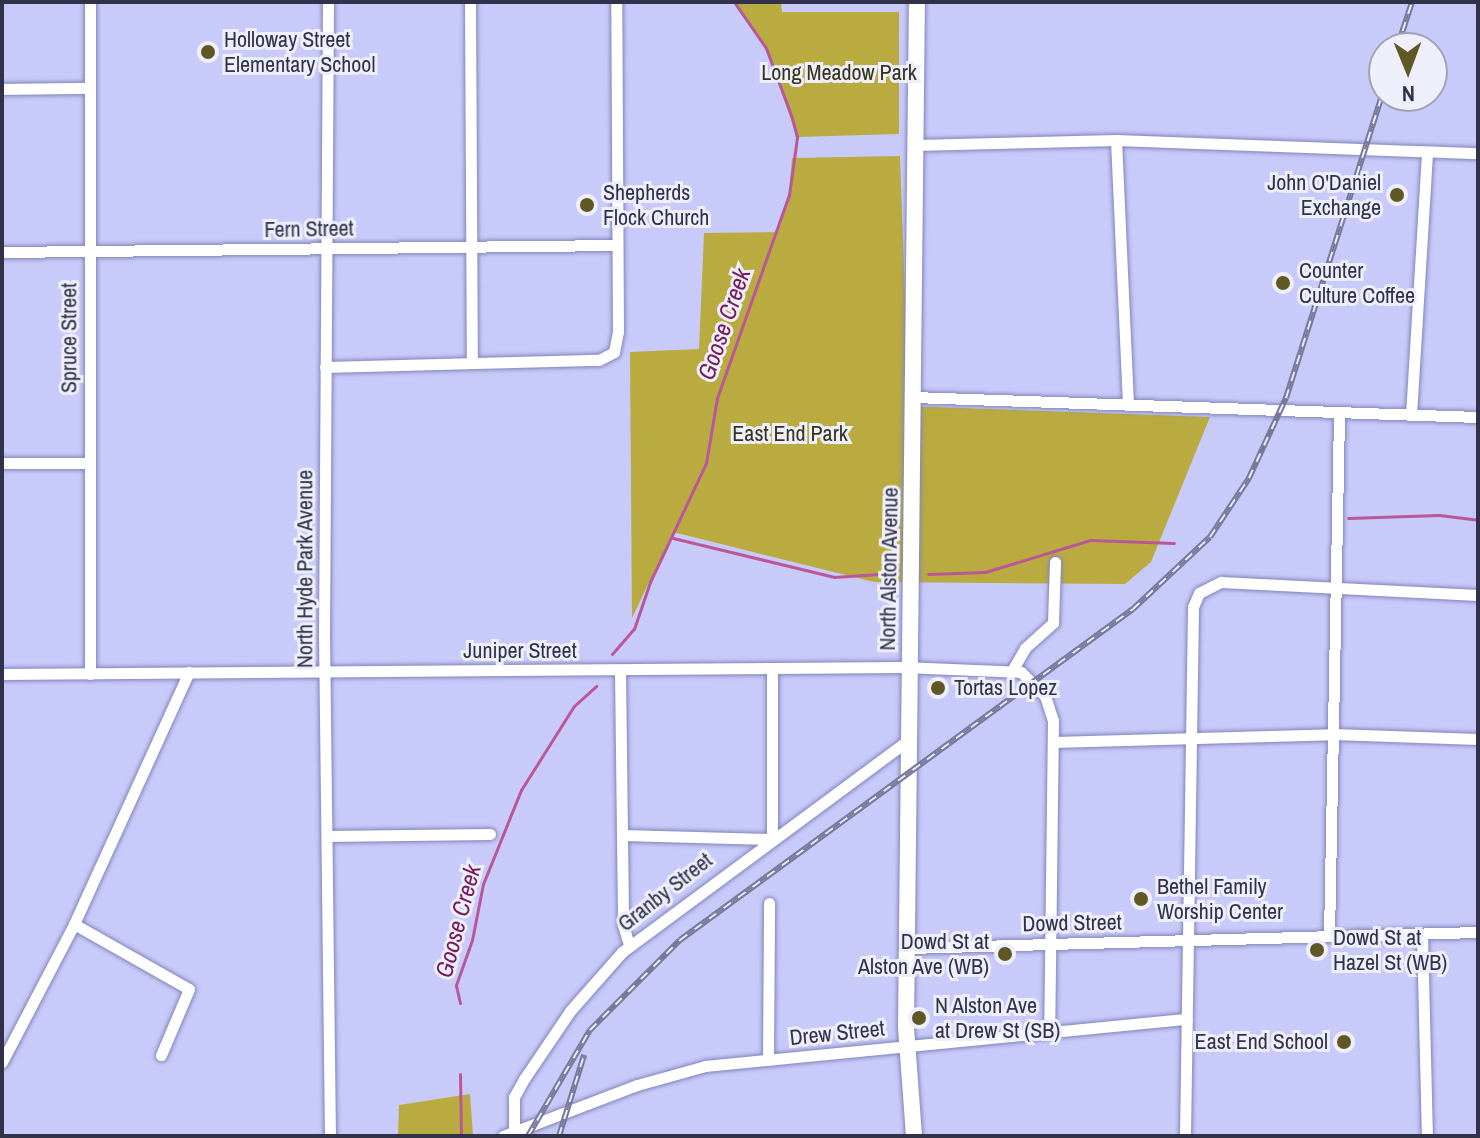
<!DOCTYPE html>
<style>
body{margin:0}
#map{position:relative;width:1480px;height:1138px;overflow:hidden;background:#c8cbfa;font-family:"Archivo Narrow",sans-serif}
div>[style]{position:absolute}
.green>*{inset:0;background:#b9ab3f}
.stream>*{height:3px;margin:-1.5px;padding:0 1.5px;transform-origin:1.5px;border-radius:1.5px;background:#ba5798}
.roads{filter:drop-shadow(0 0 2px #8385bb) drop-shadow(0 0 2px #8385bb)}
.minor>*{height:11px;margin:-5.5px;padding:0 5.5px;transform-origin:5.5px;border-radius:5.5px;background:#fff}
.secondary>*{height:16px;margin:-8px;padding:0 8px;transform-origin:8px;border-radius:8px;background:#fff}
.rail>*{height:6px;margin-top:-3px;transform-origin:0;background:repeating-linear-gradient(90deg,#eeeffb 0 9px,#77799b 0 18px);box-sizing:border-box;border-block:2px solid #77799b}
.dots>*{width:22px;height:22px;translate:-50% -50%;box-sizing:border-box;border:4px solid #eeeffb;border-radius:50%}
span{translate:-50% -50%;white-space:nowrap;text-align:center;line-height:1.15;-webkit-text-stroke:6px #eeeffb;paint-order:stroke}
.poi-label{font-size:22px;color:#313249}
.left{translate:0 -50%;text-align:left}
.right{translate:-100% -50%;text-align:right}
.park-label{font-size:22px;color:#36331d}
.street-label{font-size:22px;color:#313249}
.water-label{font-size:24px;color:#751a5b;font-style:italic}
.frame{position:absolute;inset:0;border:4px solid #313249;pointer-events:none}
.north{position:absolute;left:1368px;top:32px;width:80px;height:80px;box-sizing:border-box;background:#eeeffb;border:2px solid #a2a3b4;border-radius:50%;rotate:179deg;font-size:22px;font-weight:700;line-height:32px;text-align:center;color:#313249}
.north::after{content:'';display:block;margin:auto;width:28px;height:36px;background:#5f5825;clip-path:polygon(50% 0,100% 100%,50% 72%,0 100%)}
</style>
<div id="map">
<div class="green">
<i style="clip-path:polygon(734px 2px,781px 2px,782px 12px,899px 12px,899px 134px,797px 137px,766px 48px)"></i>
<i style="clip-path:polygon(900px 156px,909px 406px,1210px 417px,1151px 562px,1125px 584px,874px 582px,673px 532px,632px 618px,630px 352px,699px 349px,704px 233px,777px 232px,789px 195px,792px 158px)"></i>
<i style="clip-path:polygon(470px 1094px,473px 1135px,398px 1136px,399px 1105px)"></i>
</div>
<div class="stream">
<i style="left:1348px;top:518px;width:91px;rotate:-1.9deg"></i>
<i style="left:1439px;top:515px;width:39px;rotate:7deg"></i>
<i style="left:673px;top:538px;width:166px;rotate:13.6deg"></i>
<i style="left:834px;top:577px;width:61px;rotate:-3.8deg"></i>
<i style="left:928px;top:574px;width:57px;rotate:-2deg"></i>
<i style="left:985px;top:572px;width:110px;rotate:-16.9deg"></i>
<i style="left:1090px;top:540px;width:84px;rotate:2deg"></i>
<i style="left:612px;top:654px;width:33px;rotate:-49deg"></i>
<i style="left:634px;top:629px;width:50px;rotate:-71.2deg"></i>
<i style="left:650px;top:582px;width:132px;rotate:-64.8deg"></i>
<i style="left:706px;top:463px;width:66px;rotate:-80.4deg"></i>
<i style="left:717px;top:398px;width:215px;rotate:-70.5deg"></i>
<i style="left:789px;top:195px;width:59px;rotate:-82.1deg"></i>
<i style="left:797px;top:137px;width:23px;rotate:-105deg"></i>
<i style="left:791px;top:115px;width:72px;rotate:-110.5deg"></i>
<i style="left:766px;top:48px;width:56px;rotate:-124.8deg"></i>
<i style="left:460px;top:1003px;width:18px;rotate:-103deg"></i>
<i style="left:456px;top:985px;width:48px;rotate:-70.4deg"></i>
<i style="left:472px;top:940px;width:57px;rotate:-78.9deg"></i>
<i style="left:483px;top:884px;width:101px;rotate:-68deg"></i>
<i style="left:521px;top:790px;width:99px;rotate:-57.8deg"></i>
<i style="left:574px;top:706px;width:30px;rotate:-42deg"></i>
<i style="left:460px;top:1074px;width:62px;rotate:89.1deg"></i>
</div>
<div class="roads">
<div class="minor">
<i style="left:90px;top:2px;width:672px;rotate:90deg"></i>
<i style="left:328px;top:2px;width:631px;rotate:90.36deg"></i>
<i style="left:324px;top:633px;width:503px;rotate:89.32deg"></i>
<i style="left:470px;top:2px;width:360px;rotate:89.7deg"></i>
<i style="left:2px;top:89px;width:87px;rotate:-0.7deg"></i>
<i style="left:1116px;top:140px;width:264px;rotate:87.4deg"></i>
<i style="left:915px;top:145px;width:201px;rotate:-1.4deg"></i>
<i style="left:1116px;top:140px;width:362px;rotate:2.1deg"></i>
<i style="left:2px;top:252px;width:615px;rotate:-0.65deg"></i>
<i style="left:325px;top:367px;width:274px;rotate:-1.5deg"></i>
<i style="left:599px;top:360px;width:17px;rotate:-28deg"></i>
<i style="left:614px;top:352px;width:20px;rotate:-79deg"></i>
<i style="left:618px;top:332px;width:330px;rotate:-90.3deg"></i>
<i style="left:913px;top:397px;width:565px;rotate:2.03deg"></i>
<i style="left:1411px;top:415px;width:261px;rotate:-86.5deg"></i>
<i style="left:2px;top:463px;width:87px"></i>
<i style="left:1013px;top:669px;width:24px;rotate:-60deg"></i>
<i style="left:1025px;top:648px;width:38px;rotate:-42deg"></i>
<i style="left:1053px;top:623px;width:61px;rotate:-88.1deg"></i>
<i style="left:620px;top:671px;width:254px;rotate:89.3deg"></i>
<i style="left:623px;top:925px;width:21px;rotate:73deg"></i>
<i style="left:2px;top:674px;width:901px;rotate:-0.45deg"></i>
<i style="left:903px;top:667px;width:118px;rotate:2.4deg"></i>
<i style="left:1021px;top:672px;width:34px;rotate:45deg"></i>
<i style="left:1045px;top:696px;width:25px;rotate:72deg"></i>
<i style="left:1053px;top:720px;width:311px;rotate:90.7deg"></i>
<i style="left:1053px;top:742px;width:280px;rotate:-1.6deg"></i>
<i style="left:1333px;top:734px;width:145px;rotate:2deg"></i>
<i style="left:622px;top:835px;width:147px;rotate:1.6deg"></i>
<i style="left:327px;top:836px;width:163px;rotate:-0.7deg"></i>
<i style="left:772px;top:837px;width:169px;rotate:-90deg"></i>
<i style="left:74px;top:924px;width:132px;rotate:29.5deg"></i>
<i style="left:189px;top:989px;width:72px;rotate:113deg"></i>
<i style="left:1422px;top:934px;width:202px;rotate:88.6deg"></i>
<i style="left:1329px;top:936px;width:523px;rotate:-88.9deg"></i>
<i style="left:908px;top:948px;width:570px;rotate:-1.61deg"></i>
<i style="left:768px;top:1060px;width:157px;rotate:-89.6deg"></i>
<i style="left:2px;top:1062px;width:156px;rotate:-62.4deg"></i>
<i style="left:74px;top:924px;width:277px;rotate:-65.5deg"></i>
<i style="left:514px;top:1132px;width:35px;rotate:-90deg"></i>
<i style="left:514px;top:1097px;width:21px;rotate:-61deg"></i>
<i style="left:524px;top:1079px;width:82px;rotate:-55.9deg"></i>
<i style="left:570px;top:1011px;width:79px;rotate:-48.6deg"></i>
<i style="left:622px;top:952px;width:358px;rotate:-36.5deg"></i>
<i style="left:503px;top:1136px;width:143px;rotate:-20.8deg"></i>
<i style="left:637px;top:1085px;width:71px;rotate:-15.6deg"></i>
<i style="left:705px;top:1066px;width:484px;rotate:-5.6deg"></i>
<i style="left:1185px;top:1136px;width:529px;rotate:-89.13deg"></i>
<i style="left:1193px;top:607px;width:15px;rotate:-67deg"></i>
<i style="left:1199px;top:593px;width:25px;rotate:-27deg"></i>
<i style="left:1221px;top:582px;width:257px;rotate:2.9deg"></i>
</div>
<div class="secondary">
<i style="left:914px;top:1136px;width:109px;rotate:-94.2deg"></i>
<i style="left:906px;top:1027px;width:1025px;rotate:-89.39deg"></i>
</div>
</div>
<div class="rail">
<i style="left:1397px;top:48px;width:48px;rotate:-71.9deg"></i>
<i style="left:528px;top:1136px;width:123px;rotate:-59.7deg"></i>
<i style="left:590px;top:1030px;width:127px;rotate:-45deg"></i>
<i style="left:680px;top:940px;width:561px;rotate:-36.16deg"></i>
<i style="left:1133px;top:609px;width:105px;rotate:-43.1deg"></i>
<i style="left:1210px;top:537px;width:71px;rotate:-56.5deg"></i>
<i style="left:1249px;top:478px;width:88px;rotate:-65.2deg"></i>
<i style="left:1286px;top:398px;width:324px;rotate:-72.4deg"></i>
<i style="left:559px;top:1136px;width:85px;rotate:-72.8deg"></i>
</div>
<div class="dots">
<i style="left:208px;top:52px;background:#5f5825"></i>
<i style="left:1397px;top:195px;background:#5f5825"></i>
<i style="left:587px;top:205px;background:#5f5825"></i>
<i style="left:1283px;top:283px;background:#5f5825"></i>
<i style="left:938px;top:688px;background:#5f5825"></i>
<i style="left:1141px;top:899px;background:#5f5825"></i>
<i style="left:1317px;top:950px;background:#5f5825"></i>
<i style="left:1005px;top:954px;background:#5f5825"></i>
<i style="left:919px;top:1018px;background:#5f5825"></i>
<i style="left:1344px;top:1042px;background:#5f5825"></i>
</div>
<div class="poi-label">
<span class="left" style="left:224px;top:52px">Holloway Street<br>Elementary School</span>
<span class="right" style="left:1381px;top:195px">John O'Daniel<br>Exchange</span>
<span class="left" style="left:603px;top:205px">Shepherds<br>Flock Church</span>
<span class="left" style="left:1299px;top:283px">Counter<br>Culture Coffee</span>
<span class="left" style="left:954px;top:688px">Tortas Lopez</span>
<span class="left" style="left:1157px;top:899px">Bethel Family<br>Worship Center</span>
<span class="left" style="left:1333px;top:950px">Dowd St at<br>Hazel St (WB)</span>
<span class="right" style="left:989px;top:954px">Dowd St at<br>Alston Ave (WB)</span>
<span class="left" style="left:935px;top:1018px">N Alston Ave<br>at Drew St (SB)</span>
<span class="right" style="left:1328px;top:1042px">East End School</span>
</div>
<div class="park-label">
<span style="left:839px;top:73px">Long Meadow Park</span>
<span style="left:790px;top:434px">East End Park</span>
</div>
<div class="street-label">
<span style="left:309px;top:229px;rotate:-1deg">Fern Street</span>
<span style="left:69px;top:338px;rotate:-90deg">Spruce Street</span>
<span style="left:305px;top:569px;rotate:-90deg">North Hyde Park Avenue</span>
<span style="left:889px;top:569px;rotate:-89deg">North Alston Avenue</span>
<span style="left:520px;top:651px">Juniper Street</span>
<span style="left:665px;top:892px;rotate:-38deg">Granby Street</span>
<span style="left:1072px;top:923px;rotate:-1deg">Dowd Street</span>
<span style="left:837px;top:1033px;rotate:-6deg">Drew Street</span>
</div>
<div class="water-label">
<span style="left:724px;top:324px;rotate:-71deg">Goose Creek</span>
<span style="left:458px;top:921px;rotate:-75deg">Goose Creek</span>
</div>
<div class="frame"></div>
<div class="north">N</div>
</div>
